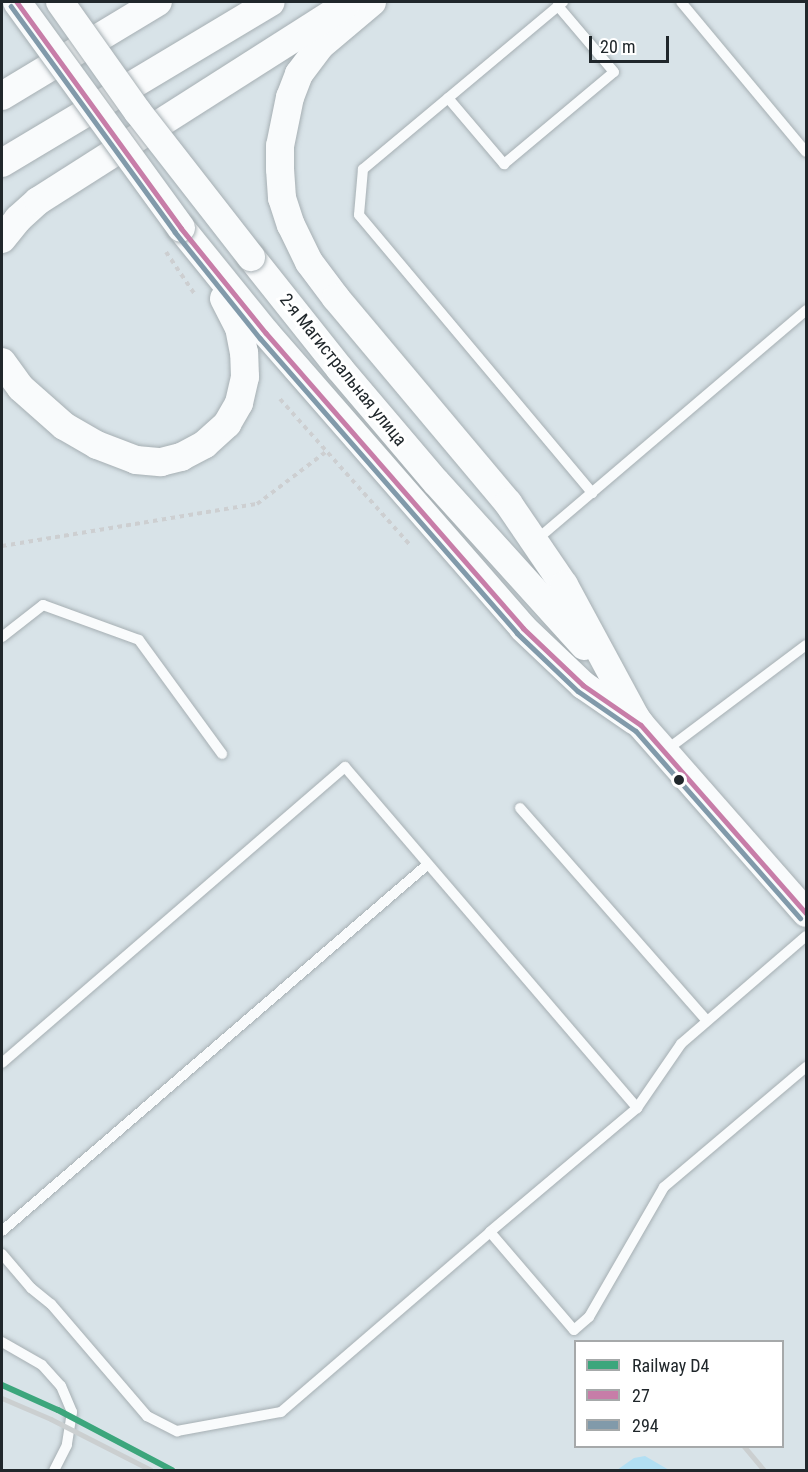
<!DOCTYPE html>
<meta charset="utf-8">
<style>
body{margin:0}
#map{position:relative;width:808px;height:1472px;overflow:hidden;background:#d8e3e8;font-family:"Roboto Condensed",sans-serif}
div>[style]{position:absolute}
.green>*{inset:0;background:#b2dff3}
.path>*{height:4px;margin-top:-2px;transform-origin:0;background:repeating-linear-gradient(90deg,#cdcfd1 0 4.5px,transparent 0 9px)}
.roads{filter:drop-shadow(0 0 2px #a6afb3) drop-shadow(0 0 2px #a6afb3)}
.lane>*{height:10px;margin:-5px;padding:0 5px;transform-origin:5px;border-radius:5px;background:#f9fbfc}
.secondary>*{height:28px;margin:-14px;padding:0 14px;transform-origin:14px;border-radius:14px;background:#f9fbfc}
.rail>*{height:4.5px;margin:-2.25px;padding:0 2.25px;transform-origin:2.25px;border-radius:2.25px;background:#cbcfd0}
.path-bridge>*{height:4px;margin-top:-2px;transform-origin:0;background:repeating-linear-gradient(90deg,#cdcfd1 0 4.5px,transparent 0 9px)}
.bridges{filter:drop-shadow(0 0 2px #a6afb3) drop-shadow(0 0 2px #a6afb3)}
.secondary-bridge>*{height:28px;margin:-14px;padding:0 14px;transform-origin:14px;border-radius:14px;background:#f9fbfc}
.bus-1>*{height:4.5px;margin:-2.25px;padding:0 2.25px;transform-origin:2.25px;border-radius:2.25px;background:#c77da8}
.bus-2>*{height:4.5px;margin:-2.25px;padding:0 2.25px;transform-origin:2.25px;border-radius:2.25px;background:#819aaa}
.rail-1>*{height:6px;margin:-3px;padding:0 3px;transform-origin:3px;border-radius:3px;background:#3ca67c}
.dots>*{width:16px;height:16px;translate:-50% -50%;box-sizing:border-box;border:3px solid #fff;border-radius:50%}
span{translate:-50% -50%;white-space:nowrap;text-align:center;line-height:1.15;-webkit-text-stroke:6px #fff;paint-order:stroke}
.street-label{font-size:18px;color:#20272b}
.frame{position:absolute;inset:0;border:3px solid #20272b;pointer-events:none}
.legend{position:absolute;left:574px;top:1340px;width:210px;height:108px;box-sizing:border-box;background:#fff;border:2px solid #a6a9aa;margin:0;padding:8px 10px;list-style:none;font-size:18px;color:#20272b}
.legend li{display:flex;align-items:center;gap:12px;height:30px}
.legend b{width:30px;border:2px solid #a6a9aa}
.scale{position:absolute;left:589px;top:36px;width:80px;height:27px;box-sizing:border-box;border:3px solid #20272b;border-top:0;padding-left:8px;font-size:18px;line-height:21px;white-space:nowrap;color:#20272b;-webkit-text-stroke:4px #fff;paint-order:stroke}
</style>
<div id="map">
<div class="green">
<i style="clip-path:polygon(645px 1456px,669px 1470px,617px 1470px,634px 1458px)"></i>
</div>
<div class="path">
<i style="left:280px;top:399px;width:197px;rotate:48.3deg"></i>
<i style="left:2px;top:546px;width:258px;rotate:-9.4deg"></i>
<i style="left:257px;top:504px;width:88px;rotate:-37.1deg"></i>
</div>
<div class="roads">
<div class="lane">
<i style="left:563px;top:2px;width:261px;rotate:140.1deg"></i>
<i style="left:363px;top:169px;width:46px;rotate:95deg"></i>
<i style="left:359px;top:215px;width:363px;rotate:50deg"></i>
<i style="left:681px;top:2px;width:195px;rotate:50.2deg"></i>
<i style="left:448px;top:98px;width:87px;rotate:49.7deg"></i>
<i style="left:504px;top:164px;width:143px;rotate:-39.9deg"></i>
<i style="left:614px;top:72px;width:87px;rotate:-130.3deg"></i>
<i style="left:535px;top:541px;width:356px;rotate:-40.4deg"></i>
<i style="left:2px;top:637px;width:52px;rotate:-38deg"></i>
<i style="left:43px;top:605px;width:102px;rotate:20deg"></i>
<i style="left:139px;top:640px;width:141px;rotate:53.9deg"></i>
<i style="left:665px;top:751px;width:176px;rotate:-36.9deg"></i>
<i style="left:520px;top:808px;width:283px;rotate:48.7deg"></i>
<i style="left:806px;top:936px;width:165px;rotate:139.2deg"></i>
<i style="left:681px;top:1044px;width:78px;rotate:124.5deg"></i>
<i style="left:637px;top:1108px;width:192px;rotate:139.9deg"></i>
<i style="left:490px;top:1232px;width:129px;rotate:49.4deg"></i>
<i style="left:574px;top:1330px;width:20px;rotate:-41deg"></i>
<i style="left:589px;top:1317px;width:150px;rotate:-60deg"></i>
<i style="left:664px;top:1187px;width:186px;rotate:-40.2deg"></i>
<i style="left:2px;top:1063px;width:453px;rotate:-40.8deg"></i>
<i style="left:345px;top:767px;width:449px;rotate:49.4deg"></i>
<i style="left:2px;top:1231px;width:562px;rotate:-40.74deg"></i>
<i style="left:2px;top:1254px;width:45px;rotate:49.5deg"></i>
<i style="left:31px;top:1288px;width:26px;rotate:39deg"></i>
<i style="left:51px;top:1304px;width:148px;rotate:49.4deg"></i>
<i style="left:147px;top:1416px;width:34px;rotate:27deg"></i>
<i style="left:177px;top:1431px;width:106px;rotate:-10.4deg"></i>
<i style="left:281px;top:1412px;width:276px;rotate:-40.7deg"></i>
<i style="left:2px;top:1342px;width:46px;rotate:29.9deg"></i>
<i style="left:42px;top:1365px;width:28px;rotate:48deg"></i>
<i style="left:61px;top:1386px;width:28px;rotate:67deg"></i>
<i style="left:72px;top:1412px;width:33px;rotate:99deg"></i>
<i style="left:67px;top:1445px;width:28px;rotate:117deg"></i>
</div>
<div class="secondary">
<i style="left:372px;top:2px;width:68px;rotate:139.8deg"></i>
<i style="left:320px;top:46px;width:35px;rotate:127deg"></i>
<i style="left:299px;top:74px;width:25px;rotate:111deg"></i>
<i style="left:290px;top:97px;width:50px;rotate:101.5deg"></i>
<i style="left:280px;top:146px;width:23px;rotate:90deg"></i>
<i style="left:280px;top:169px;width:29px;rotate:86deg"></i>
<i style="left:282px;top:198px;width:28px;rotate:72deg"></i>
<i style="left:291px;top:225px;width:41px;rotate:64.1deg"></i>
<i style="left:309px;top:262px;width:45px;rotate:53.1deg"></i>
<i style="left:336px;top:298px;width:268px;rotate:50deg"></i>
<i style="left:508px;top:503px;width:99px;rotate:55.7deg"></i>
<i style="left:564px;top:585px;width:151px;rotate:61.6deg"></i>
<i style="left:2px;top:96px;width:182px;rotate:-31.1deg"></i>
<i style="left:2px;top:163px;width:313px;rotate:-30.9deg"></i>
<i style="left:181px;top:228px;width:135px;rotate:51deg"></i>
<i style="left:266px;top:333px;width:391px;rotate:48.9deg"></i>
<i style="left:523px;top:628px;width:83px;rotate:43.5deg"></i>
<i style="left:583px;top:685px;width:63px;rotate:34.7deg"></i>
<i style="left:2px;top:239px;width:26px;rotate:-51deg"></i>
<i style="left:18px;top:219px;width:27px;rotate:-42deg"></i>
<i style="left:38px;top:201px;width:365px;rotate:-32.5deg"></i>
<i style="left:251px;top:257px;width:143px;rotate:51.5deg"></i>
<i style="left:340px;top:369px;width:148px;rotate:49.7deg"></i>
<i style="left:436px;top:482px;width:221px;rotate:47.9deg"></i>
<i style="left:2px;top:362px;width:32px;rotate:54deg"></i>
<i style="left:21px;top:388px;width:57px;rotate:41.5deg"></i>
<i style="left:64px;top:426px;width:38px;rotate:30deg"></i>
<i style="left:97px;top:445px;width:42px;rotate:21deg"></i>
<i style="left:136px;top:460px;width:25px;rotate:5deg"></i>
<i style="left:161px;top:462px;width:21px;rotate:-14deg"></i>
<i style="left:181px;top:457px;width:27px;rotate:-28deg"></i>
<i style="left:205px;top:444px;width:30px;rotate:-42deg"></i>
<i style="left:227px;top:424px;width:24px;rotate:-60deg"></i>
<i style="left:239px;top:403px;width:27px;rotate:-77deg"></i>
<i style="left:245px;top:377px;width:24px;rotate:-92deg"></i>
<i style="left:244px;top:353px;width:25px;rotate:-101deg"></i>
<i style="left:239px;top:328px;width:33px;rotate:-117deg"></i>
<i style="left:625px;top:703px;width:27px;rotate:54deg"></i>
<i style="left:641px;top:725px;width:250px;rotate:48.7deg"></i>
</div>
</div>
<div class="rail">
<i style="left:2px;top:1398px;width:53px;rotate:23.2deg"></i>
<i style="left:51px;top:1419px;width:112px;rotate:27deg"></i>
<i style="left:744px;top:1446px;width:31px;rotate:50deg"></i>
</div>
<div class="path-bridge">
<i style="left:166px;top:252px;width:53px;rotate:55.7deg"></i>
</div>
<div class="bridges">
<div class="secondary-bridge">
<i style="left:17px;top:2px;width:279px;rotate:54deg"></i>
<i style="left:60px;top:2px;width:135px;rotate:54.7deg"></i>
<i style="left:138px;top:112px;width:184px;rotate:52.1deg"></i>
</div>
</div>
<div class="bus-1">
<i style="left:17px;top:2px;width:279px;rotate:54deg"></i>
<i style="left:181px;top:228px;width:135px;rotate:51deg"></i>
<i style="left:266px;top:333px;width:391px;rotate:48.9deg"></i>
<i style="left:523px;top:628px;width:83px;rotate:43.5deg"></i>
<i style="left:583px;top:685px;width:70px;rotate:34.6deg"></i>
<i style="left:641px;top:725px;width:250px;rotate:48.7deg"></i>
</div>
<div class="bus-2">
<i style="left:11px;top:6px;width:279px;rotate:54deg"></i>
<i style="left:175px;top:232px;width:136px;rotate:51.3deg"></i>
<i style="left:260px;top:338px;width:391px;rotate:48.9deg"></i>
<i style="left:517px;top:633px;width:84px;rotate:43.6deg"></i>
<i style="left:578px;top:691px;width:70px;rotate:34.6deg"></i>
<i style="left:636px;top:731px;width:249px;rotate:48.7deg"></i>
</div>
<div class="rail-1">
<i style="left:2px;top:1385px;width:61px;rotate:24.1deg"></i>
<i style="left:58px;top:1410px;width:129px;rotate:27.8deg"></i>
</div>
<div class="dots">
<i style="left:679px;top:780px;background:#20272b"></i>
</div>
<div class="street-label">
<span style="left:343px;top:370px;rotate:51deg">2-я Магистральная улица</span>
</div>
<div class="frame"></div>
<ul class="legend">
<li><b style="height:8px;background:#3ca67c"></b>Railway D4</li>
<li><b style="height:8px;background:#c77da8"></b>27</li>
<li><b style="height:8px;background:#819aaa"></b>294</li>
</ul>
<div class="scale">20 m</div>
</div>
